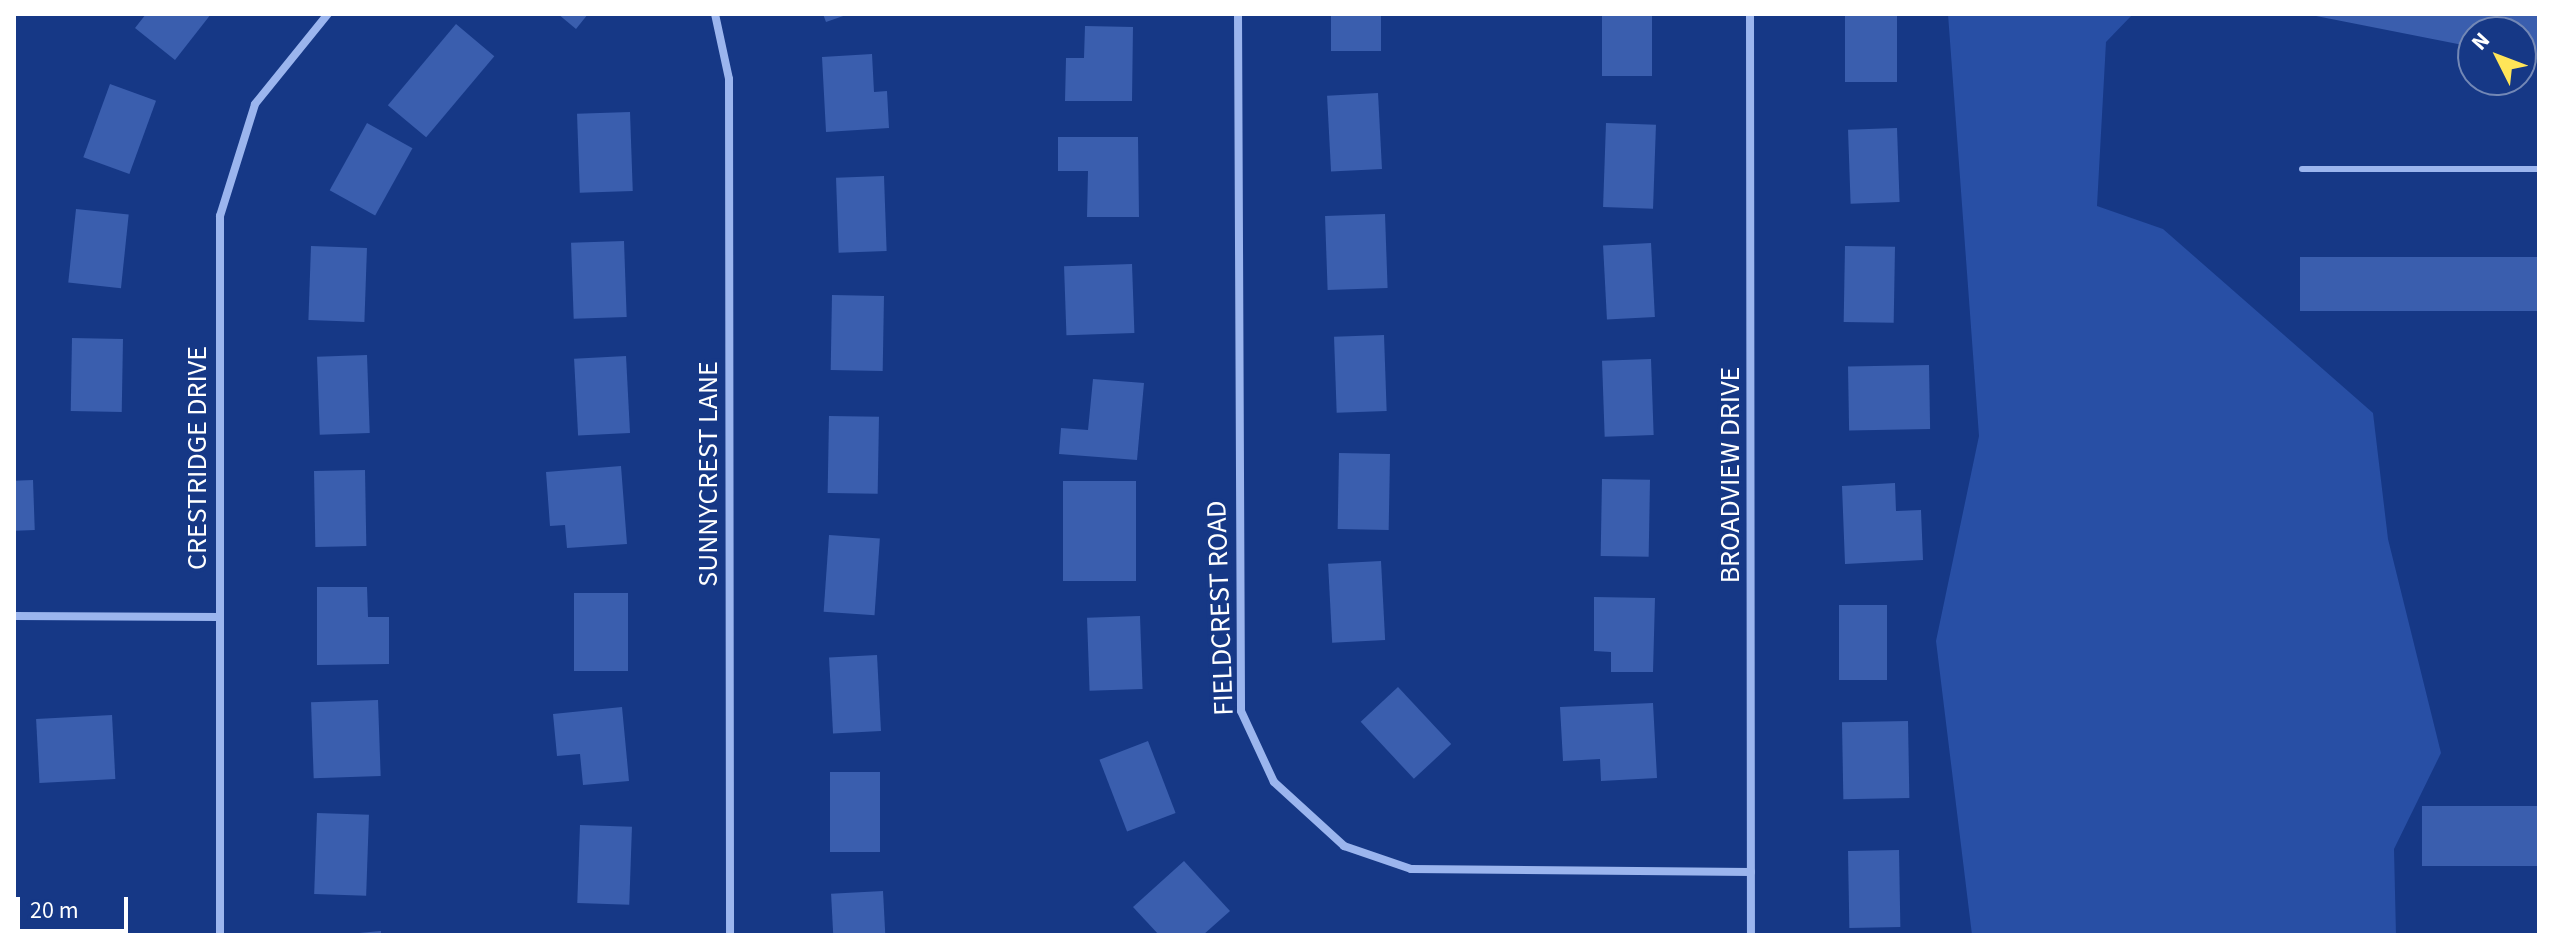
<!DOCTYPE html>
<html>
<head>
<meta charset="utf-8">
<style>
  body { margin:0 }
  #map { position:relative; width:2553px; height:949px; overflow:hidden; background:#163886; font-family:"Source Sans 3",sans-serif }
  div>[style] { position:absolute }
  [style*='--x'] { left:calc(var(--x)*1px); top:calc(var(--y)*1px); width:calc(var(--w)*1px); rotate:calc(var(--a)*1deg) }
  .green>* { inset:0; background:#284fa5 }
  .building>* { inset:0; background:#3a5eae; transform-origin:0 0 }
  .lane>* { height:6px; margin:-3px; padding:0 3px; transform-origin:3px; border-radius:3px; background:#9bb5ee }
  .street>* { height:8px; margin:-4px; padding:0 4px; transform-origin:4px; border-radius:4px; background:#9bb5ee }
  span { translate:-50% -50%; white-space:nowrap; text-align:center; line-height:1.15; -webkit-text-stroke:8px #163886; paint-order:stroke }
  .street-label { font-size:28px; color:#fff }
  .frame { position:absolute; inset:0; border:16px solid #fff; pointer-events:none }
  .north { position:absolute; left:2457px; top:16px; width:80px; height:80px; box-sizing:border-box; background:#163886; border:2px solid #7388b6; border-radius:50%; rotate:312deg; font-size:22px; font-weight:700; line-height:32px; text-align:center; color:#fff }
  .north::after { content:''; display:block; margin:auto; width:28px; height:36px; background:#ffe558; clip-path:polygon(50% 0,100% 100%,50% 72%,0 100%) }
  .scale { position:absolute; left:16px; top:897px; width:112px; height:36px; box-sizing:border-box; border:4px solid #fff; border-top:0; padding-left:10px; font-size:24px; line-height:28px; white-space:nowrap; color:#fff; -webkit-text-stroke:6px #163886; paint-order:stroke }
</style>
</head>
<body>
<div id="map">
  <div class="green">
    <div style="clip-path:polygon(1948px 14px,2133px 14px,2106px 42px,2097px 206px,2163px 229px,2373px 413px,2388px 539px,2441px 753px,2394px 849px,2396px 935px,1972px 935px,1936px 641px,1979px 436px)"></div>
  </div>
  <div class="building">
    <div style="clip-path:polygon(146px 14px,211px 14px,175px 60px,135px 28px)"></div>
    <div style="clip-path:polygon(558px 14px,588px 14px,576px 29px)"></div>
    <div style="clip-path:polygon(823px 14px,849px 14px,826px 22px)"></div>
    <div style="left:1331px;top:14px;width:50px;height:37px"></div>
    <div style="left:1602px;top:14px;width:50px;height:62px"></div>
    <div style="left:1845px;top:14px;width:52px;height:68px"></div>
    <div style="clip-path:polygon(2306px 14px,2539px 14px,2539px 60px,2521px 56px,2521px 32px,2473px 32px,2473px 47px)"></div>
    <div style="left:456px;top:24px;width:50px;height:106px;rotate:40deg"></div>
    <div style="clip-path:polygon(1085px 26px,1133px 27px,1132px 101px,1065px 101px,1066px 58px,1084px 58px)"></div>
    <div style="clip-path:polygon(872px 54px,874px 92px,887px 91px,889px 128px,826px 132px,822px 57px)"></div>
    <div style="left:110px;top:84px;width:49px;height:78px;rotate:20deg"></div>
    <div style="left:1378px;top:93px;width:76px;height:51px;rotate:87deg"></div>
    <div style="left:630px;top:112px;width:79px;height:53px;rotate:88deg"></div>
    <div style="left:367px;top:123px;width:52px;height:77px;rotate:29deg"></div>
    <div style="left:1606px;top:123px;width:50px;height:84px;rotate:2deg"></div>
    <div style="left:1897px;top:128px;width:74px;height:49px;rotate:88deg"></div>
    <div style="clip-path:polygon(1058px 137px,1138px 137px,1139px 217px,1087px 217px,1088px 171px,1058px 171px)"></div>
    <div style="left:884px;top:176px;width:75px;height:48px;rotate:88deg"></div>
    <div style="left:76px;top:209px;width:53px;height:74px;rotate:6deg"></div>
    <div style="left:1385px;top:214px;width:74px;height:60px;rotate:88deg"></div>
    <div style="left:624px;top:241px;width:76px;height:53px;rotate:88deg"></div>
    <div style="left:1651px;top:243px;width:74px;height:48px;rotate:87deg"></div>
    <div style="left:311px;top:246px;width:56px;height:74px;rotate:2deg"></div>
    <div style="left:1845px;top:246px;width:50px;height:76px;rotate:1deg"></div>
    <div style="left:2300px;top:257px;width:239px;height:54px"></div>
    <div style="left:1132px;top:264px;width:69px;height:68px;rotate:88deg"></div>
    <div style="left:832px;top:295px;width:52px;height:75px;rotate:1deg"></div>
    <div style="left:1384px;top:335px;width:76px;height:50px;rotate:88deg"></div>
    <div style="left:72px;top:338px;width:51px;height:73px;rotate:1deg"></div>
    <div style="left:367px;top:355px;width:78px;height:50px;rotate:88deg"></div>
    <div style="left:626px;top:356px;width:77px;height:52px;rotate:87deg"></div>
    <div style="left:1651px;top:359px;width:76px;height:49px;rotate:88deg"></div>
    <div style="left:1929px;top:365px;width:64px;height:81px;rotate:89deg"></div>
    <div style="clip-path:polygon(1093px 379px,1144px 383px,1137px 460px,1059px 454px,1061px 428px,1088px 430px)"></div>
    <div style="left:829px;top:416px;width:50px;height:77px;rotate:1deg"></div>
    <div style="left:1339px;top:453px;width:51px;height:76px;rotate:1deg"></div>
    <div style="clip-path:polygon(621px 466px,627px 544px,567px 548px,565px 525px,550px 526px,546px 472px)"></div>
    <div style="left:365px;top:470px;width:76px;height:51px;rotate:89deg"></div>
    <div style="left:1602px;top:479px;width:48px;height:77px;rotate:1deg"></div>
    <div style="left:33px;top:480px;width:50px;height:19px;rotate:88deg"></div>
    <div style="left:1063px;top:481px;width:73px;height:100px"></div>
    <div style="clip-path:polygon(1895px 483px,1896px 511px,1921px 510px,1923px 560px,1845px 564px,1842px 486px)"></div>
    <div style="left:829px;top:535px;width:51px;height:77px;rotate:4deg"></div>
    <div style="left:1381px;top:561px;width:79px;height:53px;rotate:87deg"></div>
    <div style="clip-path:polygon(317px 587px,367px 587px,368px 617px,389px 617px,389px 664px,317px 665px)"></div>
    <div style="left:574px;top:593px;width:54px;height:78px"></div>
    <div style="clip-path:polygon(1594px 597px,1655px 598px,1653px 672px,1611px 672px,1611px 652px,1594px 651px)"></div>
    <div style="left:1839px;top:605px;width:48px;height:75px"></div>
    <div style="left:1140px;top:616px;width:73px;height:53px;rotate:88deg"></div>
    <div style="left:877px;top:655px;width:76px;height:48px;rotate:87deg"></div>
    <div style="left:1398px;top:687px;width:78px;height:51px;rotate:47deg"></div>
    <div style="left:378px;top:700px;width:76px;height:67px;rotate:88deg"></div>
    <div style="clip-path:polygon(1653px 703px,1657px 778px,1601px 781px,1600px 759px,1563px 761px,1560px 707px)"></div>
    <div style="clip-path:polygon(622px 707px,629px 781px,583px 785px,580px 754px,557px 756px,553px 714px)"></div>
    <div style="left:112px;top:715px;width:64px;height:76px;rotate:87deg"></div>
    <div style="left:1908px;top:721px;width:77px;height:66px;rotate:89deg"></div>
    <div style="left:1148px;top:741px;width:77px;height:52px;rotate:69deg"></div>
    <div style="left:830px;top:772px;width:50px;height:80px"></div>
    <div style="left:2539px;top:806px;width:60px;height:117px;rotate:90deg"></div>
    <div style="left:317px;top:813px;width:52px;height:81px;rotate:2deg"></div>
    <div style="left:580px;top:825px;width:52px;height:78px;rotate:2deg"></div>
    <div style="left:1899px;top:850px;width:77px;height:51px;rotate:89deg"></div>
    <div style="clip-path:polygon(1184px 861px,1230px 911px,1203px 935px,1159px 935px,1133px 907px)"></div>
    <div style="left:883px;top:891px;width:44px;height:52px;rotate:87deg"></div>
    <div style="clip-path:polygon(381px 931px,381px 935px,359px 935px,359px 933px)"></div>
  </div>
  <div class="lane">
    <div style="--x:2302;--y:169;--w:237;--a:0"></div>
  </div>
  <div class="street">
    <div style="--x:715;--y:14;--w:66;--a:77.8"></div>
    <div style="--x:729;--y:79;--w:856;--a:89.93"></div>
    <div style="--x:1238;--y:14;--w:697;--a:89.75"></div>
    <div style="--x:1241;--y:711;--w:78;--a:65.1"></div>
    <div style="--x:1274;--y:782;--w:95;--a:42.4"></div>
    <div style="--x:1344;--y:846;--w:71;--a:18.9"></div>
    <div style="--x:1411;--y:869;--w:340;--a:0.5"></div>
    <div style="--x:1750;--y:14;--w:921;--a:89.94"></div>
    <div style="--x:14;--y:616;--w:205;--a:0.3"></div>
    <div style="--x:220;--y:935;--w:719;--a:-90"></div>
    <div style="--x:220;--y:216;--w:117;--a:-72.6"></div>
    <div style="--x:255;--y:104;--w:116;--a:-51"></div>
  </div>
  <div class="street-label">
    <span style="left:197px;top:458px;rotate:-90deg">CRESTRIDGE DRIVE</span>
    <span style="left:708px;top:474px;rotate:-90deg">SUNNYCREST LANE</span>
    <span style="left:1730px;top:475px;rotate:-90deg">BROADVIEW DRIVE</span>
    <span style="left:1220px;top:608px;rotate:-92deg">FIELDCREST ROAD</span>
  </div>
  <div class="frame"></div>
  <div class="north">N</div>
  <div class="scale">20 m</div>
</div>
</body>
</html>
